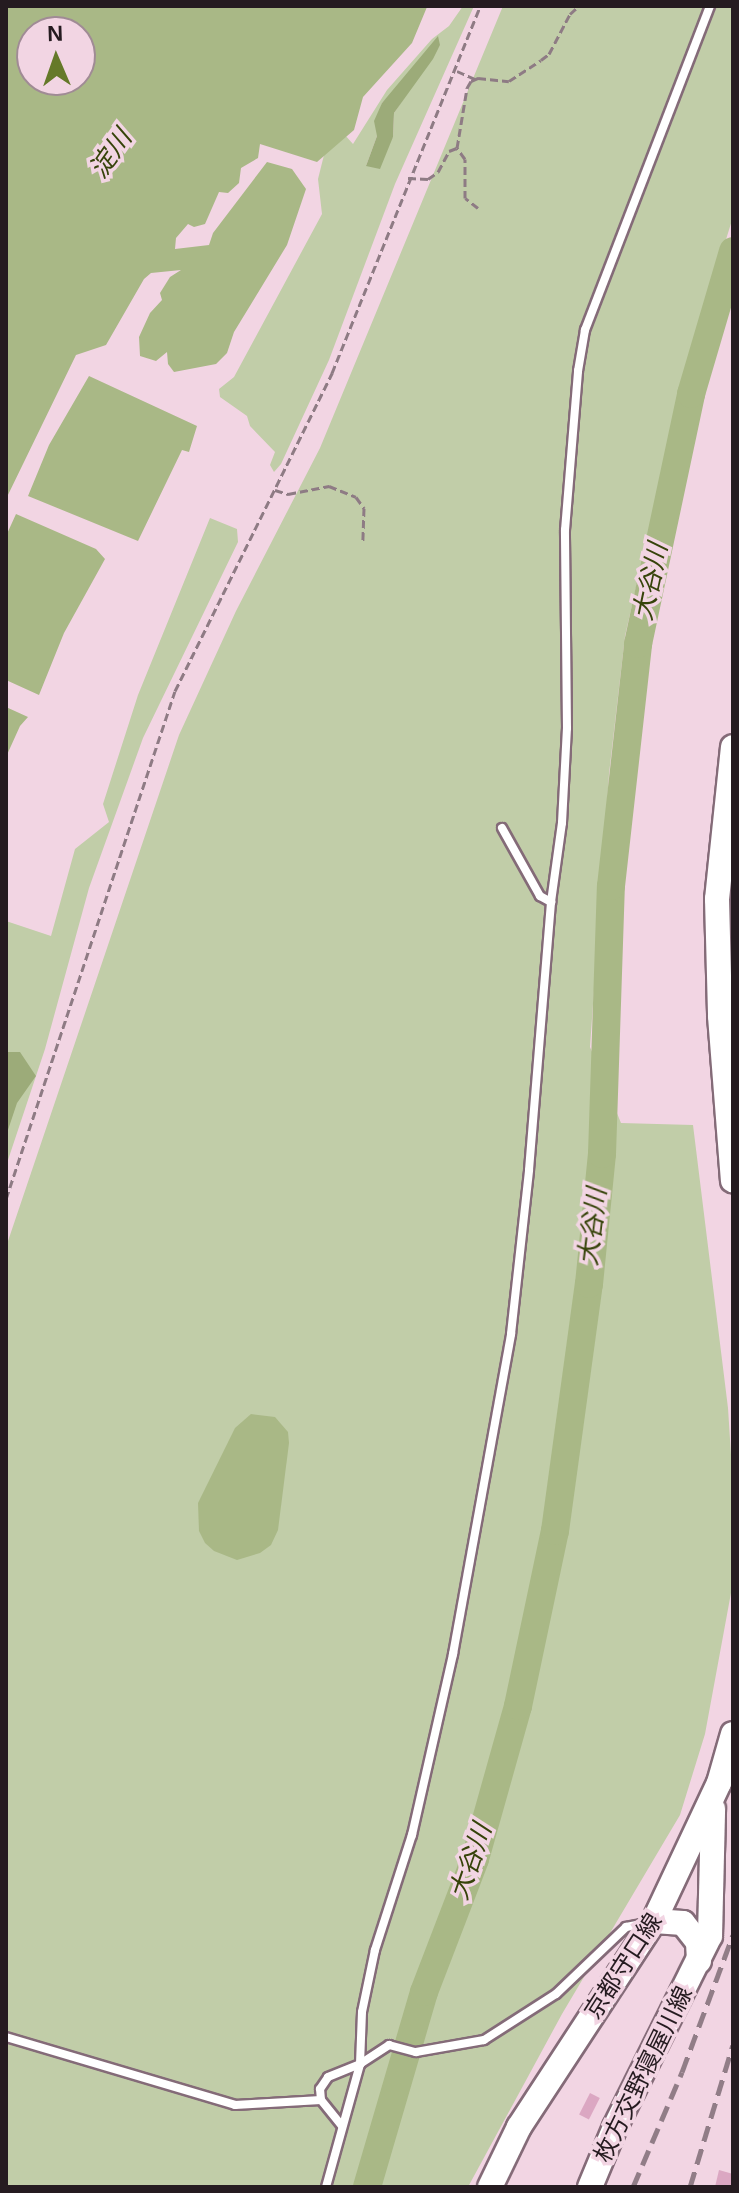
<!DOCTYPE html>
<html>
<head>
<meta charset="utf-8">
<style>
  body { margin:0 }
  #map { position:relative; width:739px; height:2193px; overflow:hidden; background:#f2d5e3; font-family:Arial,"Noto Sans JP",sans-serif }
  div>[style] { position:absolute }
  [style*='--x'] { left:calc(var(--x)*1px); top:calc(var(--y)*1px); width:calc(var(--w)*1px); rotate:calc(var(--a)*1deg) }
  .green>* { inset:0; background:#c1cda8 }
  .forest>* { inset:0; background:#9cab79 }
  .water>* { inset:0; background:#a9b886 }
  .river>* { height:28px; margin:-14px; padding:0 14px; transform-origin:14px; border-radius:14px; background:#a9b886 }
  .building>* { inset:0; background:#dba7c2; transform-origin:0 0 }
  .path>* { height:3px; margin-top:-1.5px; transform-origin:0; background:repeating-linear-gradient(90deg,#8e7b84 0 8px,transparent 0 12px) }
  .roads { filter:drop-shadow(2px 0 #846b78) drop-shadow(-2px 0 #846b78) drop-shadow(0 2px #846b78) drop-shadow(0 -2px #846b78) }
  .service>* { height:8px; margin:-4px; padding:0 4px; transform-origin:4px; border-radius:4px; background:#fff }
  .primary>* { height:24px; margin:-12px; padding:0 12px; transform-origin:12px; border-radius:12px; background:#fff }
  .rail>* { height:5px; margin-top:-2.5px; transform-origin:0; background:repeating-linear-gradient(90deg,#917d87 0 16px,transparent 0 24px) }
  span { translate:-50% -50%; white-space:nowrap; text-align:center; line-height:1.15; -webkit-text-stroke:7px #f2d5e3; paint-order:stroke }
  .street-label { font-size:24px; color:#251b20 }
  .water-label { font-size:26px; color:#36430a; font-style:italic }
  .frame { position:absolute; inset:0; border:8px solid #251b20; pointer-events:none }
  .north { position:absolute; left:16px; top:16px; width:80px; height:80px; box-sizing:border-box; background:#f2d5e3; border:2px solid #a08b95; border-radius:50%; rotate:358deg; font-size:22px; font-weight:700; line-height:32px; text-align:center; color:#251b20 }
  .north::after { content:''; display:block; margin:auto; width:28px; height:36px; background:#657929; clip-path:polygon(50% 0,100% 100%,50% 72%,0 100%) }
</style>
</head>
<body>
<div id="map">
  <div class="green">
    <div style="clip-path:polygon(evenodd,463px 6px,474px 6px,395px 184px,329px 360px,281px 464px,274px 472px,270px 465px,275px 452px,250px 426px,247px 416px,220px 397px,219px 389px,234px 377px,322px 214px,318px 179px,325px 151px,344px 134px,353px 144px,387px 90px,432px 39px,449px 26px,463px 6px,440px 45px,394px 113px,393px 137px,366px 166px,377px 136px,382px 103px,440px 45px)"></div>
    <div style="clip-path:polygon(503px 6px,733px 6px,733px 217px,685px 371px,625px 636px,609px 774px,590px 1047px,621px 1123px,693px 1125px,728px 1408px,733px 1486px,733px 1582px,705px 1734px,680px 1815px,562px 2014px,468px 2187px,6px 2187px,6px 1247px,179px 735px,236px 611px,320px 448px)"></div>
    <div style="clip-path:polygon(210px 518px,237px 529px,238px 542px,143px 738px,89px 888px,45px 1049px,6px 1166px,6px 921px,51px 936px,75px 849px,109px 822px,103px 804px,138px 695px)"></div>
  </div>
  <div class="forest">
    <div style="clip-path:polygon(438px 36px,440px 45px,433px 59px,394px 113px,393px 137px,380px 169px,366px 166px,377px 136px,374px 121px,382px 103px)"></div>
    <div style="clip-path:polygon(6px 1052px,20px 1052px,36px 1076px,17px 1103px,6px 1136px)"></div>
  </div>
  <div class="water">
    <div style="clip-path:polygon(evenodd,6px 6px,427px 7px,412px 43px,363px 97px,354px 130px,317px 162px,260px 144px,258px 158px,241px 168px,239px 183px,228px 193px,219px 192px,205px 224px,194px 227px,188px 224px,176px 238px,175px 249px,209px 245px,213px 233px,267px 162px,292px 169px,306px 189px,287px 245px,234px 332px,227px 353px,216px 364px,174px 372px,168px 364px,167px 352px,156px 361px,140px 356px,139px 337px,150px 313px,162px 300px,160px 293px,170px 277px,181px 270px,151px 273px,144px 279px,106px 345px,76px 355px,6px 499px,6px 6px,32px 32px,80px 32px,80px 80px,32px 80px,32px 32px)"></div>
    <div style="clip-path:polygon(89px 376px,197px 426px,189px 452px,182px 450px,138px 541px,28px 496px,49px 445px)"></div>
    <div style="clip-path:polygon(16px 514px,96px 549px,105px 559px,64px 633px,39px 695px,6px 680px,6px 536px)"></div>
    <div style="clip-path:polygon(6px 707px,28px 717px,20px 726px,6px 757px)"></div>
    <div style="clip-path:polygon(251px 1414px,275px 1417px,288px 1432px,289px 1443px,278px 1530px,271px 1545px,260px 1553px,237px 1560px,214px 1551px,205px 1543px,199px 1531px,198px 1503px,235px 1428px)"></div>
  </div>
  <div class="river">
    <div style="--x:367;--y:2187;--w:203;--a:-73.7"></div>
    <div style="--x:424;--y:1992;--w:142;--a:-69"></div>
    <div style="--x:475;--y:1859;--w:159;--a:-74.3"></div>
    <div style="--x:518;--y:1706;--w:179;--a:-78.1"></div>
    <div style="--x:555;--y:1531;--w:249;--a:-82.2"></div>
    <div style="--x:589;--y:1284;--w:131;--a:-84.3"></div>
    <div style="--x:602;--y:1154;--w:268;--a:-88.1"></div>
    <div style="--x:611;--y:886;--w:244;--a:-83.6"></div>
    <div style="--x:638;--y:644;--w:256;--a:-78"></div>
    <div style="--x:691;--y:394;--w:149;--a:-73.6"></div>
  </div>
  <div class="building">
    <div style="left:590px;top:2093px;width:11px;height:24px;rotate:27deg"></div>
    <div style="clip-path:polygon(719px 2170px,733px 2174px,733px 2187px,715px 2187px)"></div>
  </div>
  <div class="path">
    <div style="--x:457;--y:71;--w:20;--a:24"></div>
    <div style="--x:408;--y:178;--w:20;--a:3"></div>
    <div style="--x:428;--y:179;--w:12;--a:-35"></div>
    <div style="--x:438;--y:172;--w:24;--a:-62"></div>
    <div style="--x:449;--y:151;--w:9;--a:-21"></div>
    <div style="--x:478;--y:208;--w:16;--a:-142"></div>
    <div style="--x:465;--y:198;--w:39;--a:-90"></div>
    <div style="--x:465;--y:159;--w:14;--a:-126"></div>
    <div style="--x:457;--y:148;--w:61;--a:-80.5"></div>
    <div style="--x:467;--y:88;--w:8;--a:-60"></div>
    <div style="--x:471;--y:81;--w:8;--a:-23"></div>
    <div style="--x:478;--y:78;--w:31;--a:6"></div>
    <div style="--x:509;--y:81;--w:38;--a:-33"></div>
    <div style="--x:541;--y:60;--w:10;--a:-37"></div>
    <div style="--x:549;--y:54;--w:45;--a:-62.3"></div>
    <div style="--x:570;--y:14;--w:12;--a:-42"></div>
    <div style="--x:275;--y:490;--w:14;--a:17"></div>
    <div style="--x:288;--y:494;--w:42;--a:-11"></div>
    <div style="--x:329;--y:486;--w:29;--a:22"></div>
    <div style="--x:356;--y:497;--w:14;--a:54"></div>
    <div style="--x:364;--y:508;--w:34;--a:92"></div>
    <div style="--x:6;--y:1199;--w:535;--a:-71.6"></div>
    <div style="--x:175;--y:691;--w:355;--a:-63.7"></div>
    <div style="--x:332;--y:373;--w:396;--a:-68"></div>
  </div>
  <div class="roads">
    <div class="service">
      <div style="--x:502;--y:828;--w:78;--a:60.8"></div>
      <div style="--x:540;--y:896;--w:13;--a:29"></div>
      <div style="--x:6;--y:2037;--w:239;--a:16.5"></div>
      <div style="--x:235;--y:2105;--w:86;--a:-3.3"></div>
      <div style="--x:342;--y:2126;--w:33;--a:-129"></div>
      <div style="--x:321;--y:2100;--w:11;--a:-95"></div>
      <div style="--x:320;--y:2089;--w:14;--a:-56"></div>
      <div style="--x:328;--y:2077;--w:35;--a:-22"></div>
      <div style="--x:360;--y:2064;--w:35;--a:-33"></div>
      <div style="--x:389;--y:2045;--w:28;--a:15"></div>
      <div style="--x:416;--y:2052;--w:69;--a:-10"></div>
      <div style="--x:484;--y:2040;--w:85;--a:-32.6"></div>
      <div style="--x:556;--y:1994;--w:97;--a:-43.7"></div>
      <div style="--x:626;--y:1927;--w:20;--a:-11"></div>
      <div style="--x:326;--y:2187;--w:128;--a:-74.5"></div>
      <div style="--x:360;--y:2064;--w:52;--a:-87.8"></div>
      <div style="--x:362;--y:2012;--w:63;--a:-78.2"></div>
      <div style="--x:375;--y:1950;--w:121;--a:-72.2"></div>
      <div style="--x:412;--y:1835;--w:186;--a:-77.2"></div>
      <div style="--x:453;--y:1654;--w:325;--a:-79.7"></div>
      <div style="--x:511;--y:1334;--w:165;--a:-83.7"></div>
      <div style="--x:529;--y:1170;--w:269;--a:-85.3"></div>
      <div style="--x:551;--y:902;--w:80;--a:-82.1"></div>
      <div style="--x:562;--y:823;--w:95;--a:-87"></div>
      <div style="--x:567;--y:728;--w:198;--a:-90.6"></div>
      <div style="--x:565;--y:530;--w:160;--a:-85.3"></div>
      <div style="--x:578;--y:371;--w:42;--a:-80.3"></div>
      <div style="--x:585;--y:330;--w:347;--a:-68.9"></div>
    </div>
    <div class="primary">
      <div style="--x:733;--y:747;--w:153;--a:96"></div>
      <div style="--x:717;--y:899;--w:117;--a:88.5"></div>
      <div style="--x:720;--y:1016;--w:165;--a:85.5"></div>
      <div style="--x:654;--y:1921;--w:29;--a:4"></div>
      <div style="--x:683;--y:1923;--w:24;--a:52"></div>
      <div style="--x:698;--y:1942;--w:19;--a:87"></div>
      <div style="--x:490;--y:2187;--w:67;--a:-64.2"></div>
      <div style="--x:519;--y:2127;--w:246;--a:-56.8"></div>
      <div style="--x:654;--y:1921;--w:153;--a:-64.8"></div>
      <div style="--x:719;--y:1783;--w:51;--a:-74.1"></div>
      <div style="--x:590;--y:2187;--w:65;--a:-67.4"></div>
      <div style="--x:615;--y:2127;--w:213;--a:-63.6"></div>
      <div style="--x:710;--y:1936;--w:127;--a:-88.6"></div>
    </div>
  </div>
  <div class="rail">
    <div style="--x:633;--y:2187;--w:125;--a:-66.9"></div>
    <div style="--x:682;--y:2072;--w:146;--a:-69.6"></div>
    <div style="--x:690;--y:2187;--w:148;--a:-73.2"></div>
  </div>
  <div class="street-label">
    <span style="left:623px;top:1966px;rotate:-57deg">京都守口線</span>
    <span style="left:643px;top:2074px;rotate:-64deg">枚方交野寝屋川線</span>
  </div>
  <div class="water-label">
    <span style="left:111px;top:154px;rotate:-55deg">淀川</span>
    <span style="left:651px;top:582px;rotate:-78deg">大谷川</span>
    <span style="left:593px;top:1227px;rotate:-83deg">大谷川</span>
    <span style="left:471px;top:1862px;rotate:-71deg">大谷川</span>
  </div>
  <div class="frame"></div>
  <div class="north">N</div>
</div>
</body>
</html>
